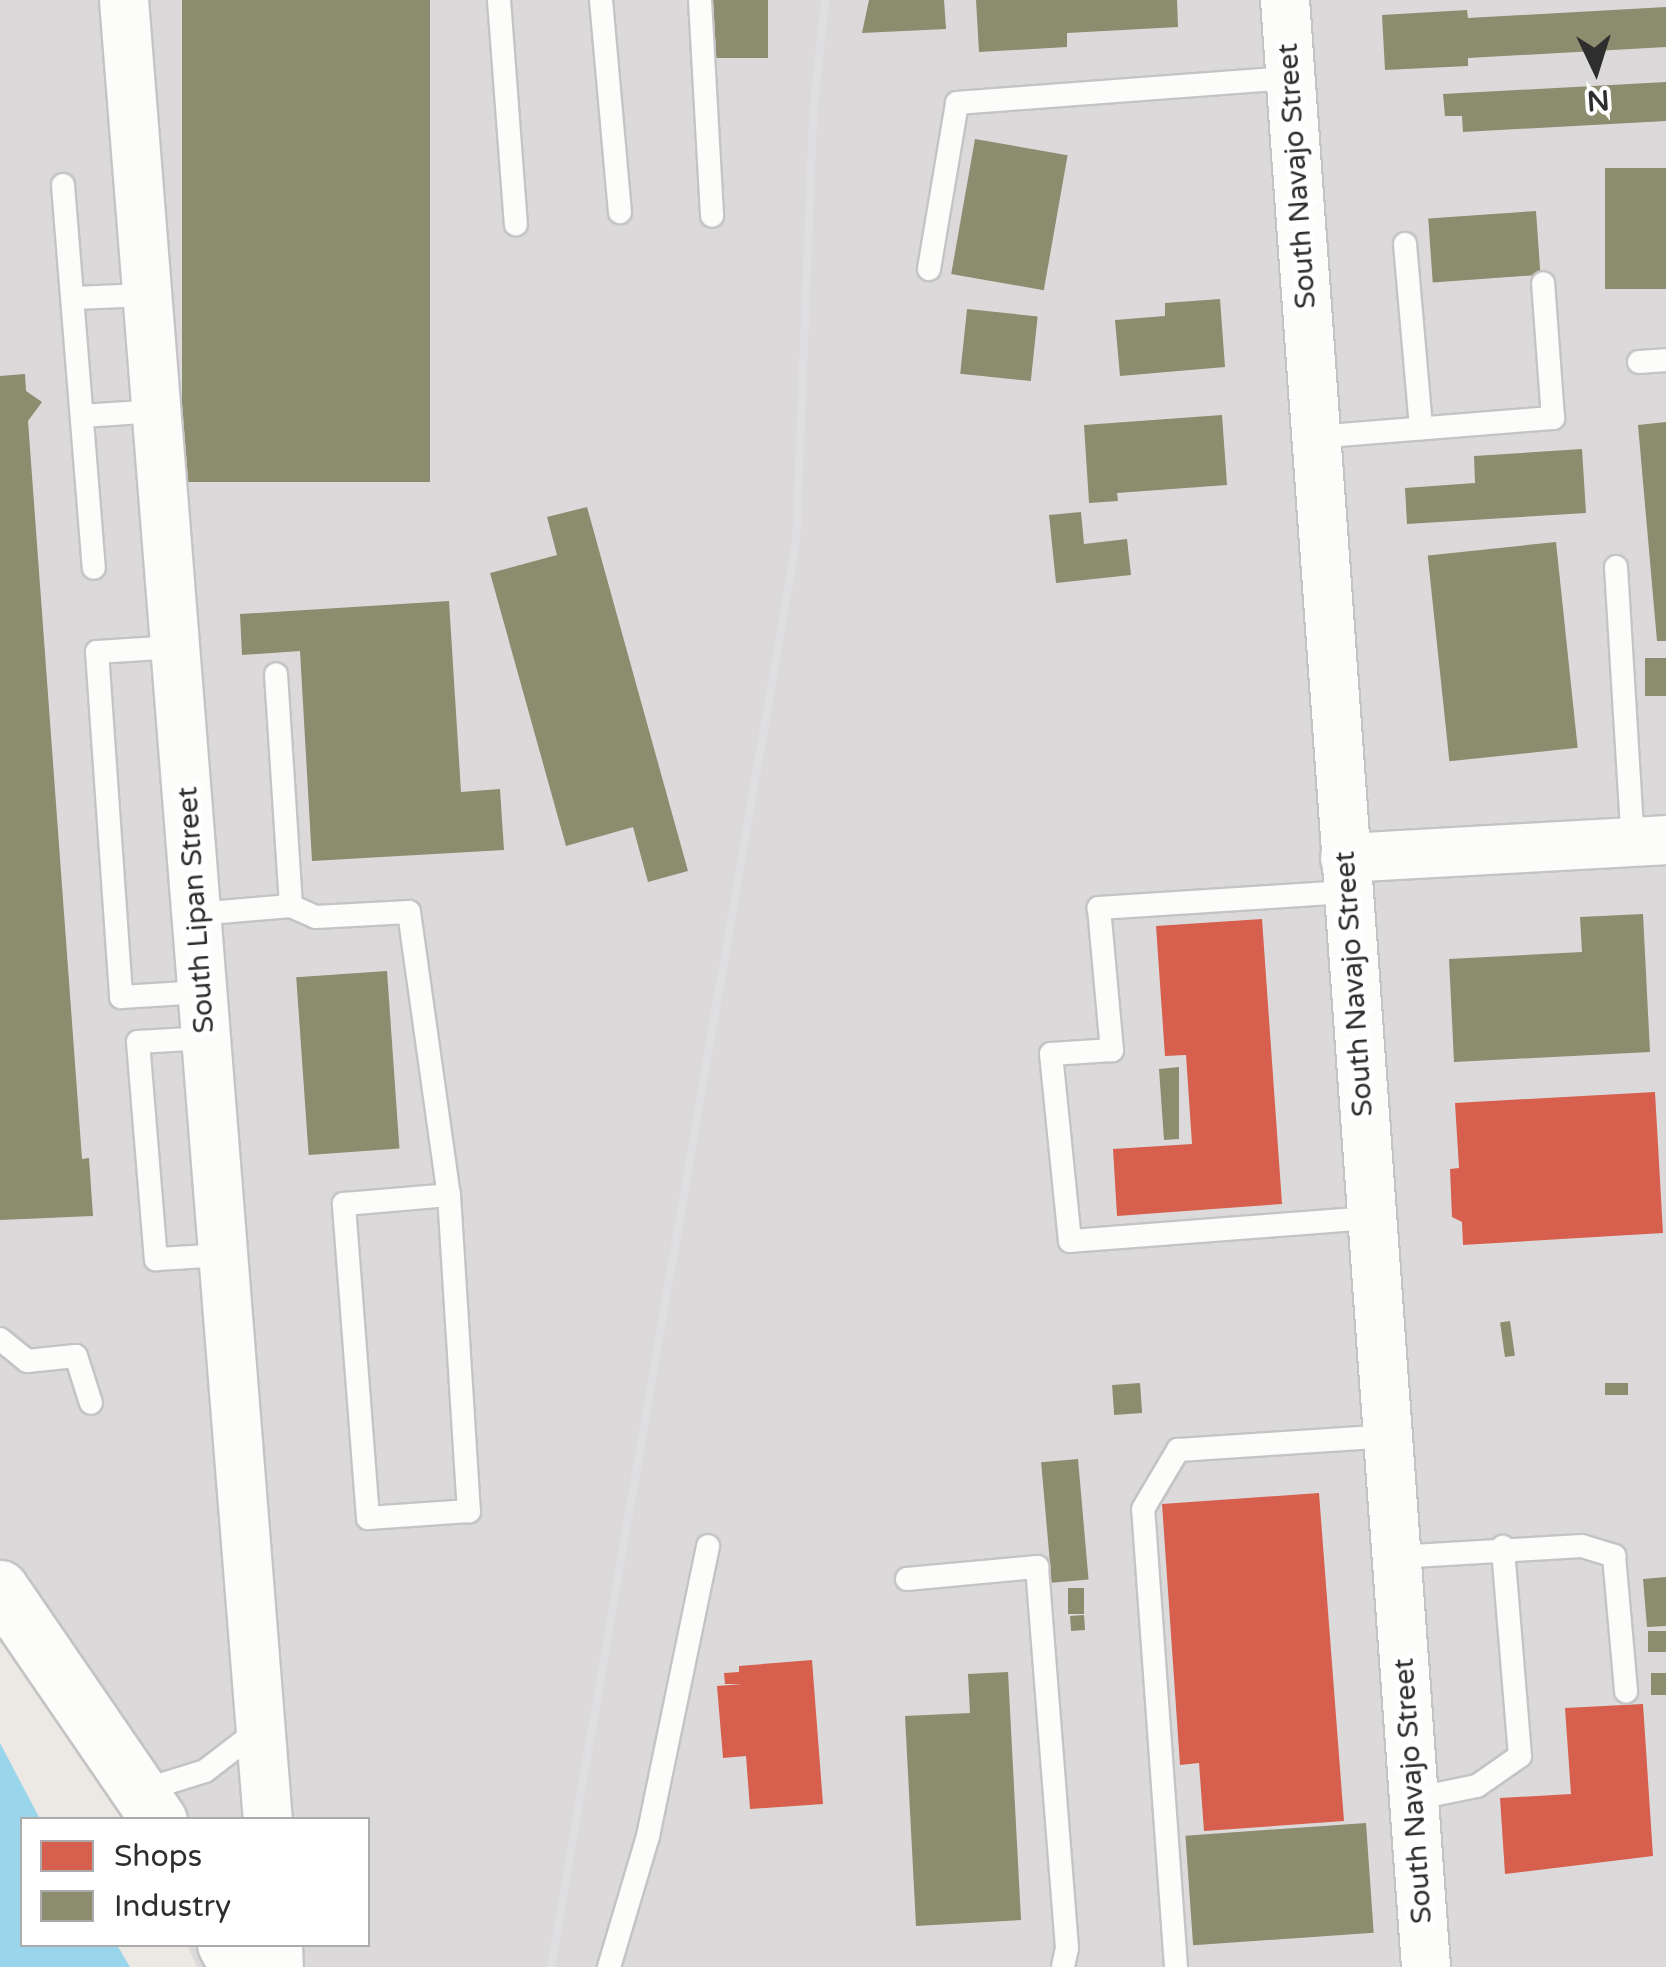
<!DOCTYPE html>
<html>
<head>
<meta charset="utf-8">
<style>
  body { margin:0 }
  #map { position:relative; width:1666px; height:1967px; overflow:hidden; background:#ece8e4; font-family:"Varela Round",sans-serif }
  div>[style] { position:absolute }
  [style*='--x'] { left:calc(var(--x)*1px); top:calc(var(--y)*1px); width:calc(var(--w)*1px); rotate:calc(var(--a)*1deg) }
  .industrial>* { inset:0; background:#dcd9db }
  .water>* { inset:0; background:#99d6ec }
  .shops>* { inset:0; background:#d6604d }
  .industry>* { inset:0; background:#8c8c6e; transform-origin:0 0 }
  .roads { filter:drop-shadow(2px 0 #c5c4c5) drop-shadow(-2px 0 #c5c4c5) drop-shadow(0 2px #c5c4c5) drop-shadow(0 -2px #c5c4c5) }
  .service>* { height:22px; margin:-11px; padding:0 11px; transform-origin:11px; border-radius:11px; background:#fcfcfb }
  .minor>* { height:48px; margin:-24px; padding:0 24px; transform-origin:24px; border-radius:24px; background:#fcfcfb }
  .tertiary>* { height:55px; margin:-27.5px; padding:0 27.5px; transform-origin:27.5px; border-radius:27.5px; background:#fcfcfb }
  .rail>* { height:8px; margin:-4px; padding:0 4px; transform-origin:4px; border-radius:4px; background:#dfdfe1 }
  span { translate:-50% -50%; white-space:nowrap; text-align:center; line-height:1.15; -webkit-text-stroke:10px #fff; paint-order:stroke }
  .street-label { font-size:28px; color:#2e2e2e }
  .legend { position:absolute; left:20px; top:1817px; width:350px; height:130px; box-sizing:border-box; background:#fff; border:2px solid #ababab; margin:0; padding:12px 18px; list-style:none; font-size:30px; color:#2e2e2e }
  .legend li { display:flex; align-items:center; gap:20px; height:50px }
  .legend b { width:50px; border:2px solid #ababab }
  .north { position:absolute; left:1546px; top:20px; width:100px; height:100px; -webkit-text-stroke:8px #fff; paint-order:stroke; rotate:176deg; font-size:28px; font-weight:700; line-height:40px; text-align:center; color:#2e2e2e }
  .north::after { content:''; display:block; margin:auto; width:35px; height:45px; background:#2e2e2e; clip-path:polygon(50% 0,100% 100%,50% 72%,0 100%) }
</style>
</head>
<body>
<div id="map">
  <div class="industrial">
    <div style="clip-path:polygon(0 0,1666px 0,1666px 1967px,197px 1967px,187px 1945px,368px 1944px,368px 1820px,133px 1819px,121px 1794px,0 1640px)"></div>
  </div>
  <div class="water">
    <div style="clip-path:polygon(0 1743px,40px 1819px,22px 1820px,22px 1944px,117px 1945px,130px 1967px,0 1967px)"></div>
  </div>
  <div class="shops">
    <div style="clip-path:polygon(1262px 919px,1282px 1204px,1117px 1216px,1113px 1149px,1192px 1144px,1186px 1055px,1165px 1056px,1156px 926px)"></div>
    <div style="clip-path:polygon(1655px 1092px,1663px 1233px,1463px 1245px,1462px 1222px,1452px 1217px,1450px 1169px,1459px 1168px,1455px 1103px)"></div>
    <div style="clip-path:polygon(1319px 1493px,1344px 1821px,1204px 1831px,1199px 1763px,1180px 1765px,1162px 1504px)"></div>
    <div style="clip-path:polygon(812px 1660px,823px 1804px,750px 1809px,746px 1756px,723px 1758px,717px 1686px,743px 1684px,725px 1684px,724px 1673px,739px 1672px,739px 1666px)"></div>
    <div style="clip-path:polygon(1643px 1704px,1653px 1856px,1505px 1874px,1500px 1798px,1571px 1794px,1565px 1708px)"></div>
  </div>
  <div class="industry">
    <div style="left:182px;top:0;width:248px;height:482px"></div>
    <div style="left:711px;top:0;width:57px;height:58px"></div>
    <div style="clip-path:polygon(869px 0,944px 0,946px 29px,862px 33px)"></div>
    <div style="clip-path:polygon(976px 0,1177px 0,1178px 27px,1067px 33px,1067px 47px,979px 52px)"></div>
    <div style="clip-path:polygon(1666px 7px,1666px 47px,1468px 58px,1468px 66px,1385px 70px,1382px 15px,1467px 10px,1468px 18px)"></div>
    <div style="clip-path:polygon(1666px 82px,1666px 121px,1463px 132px,1462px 116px,1445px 116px,1443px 94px)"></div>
    <div style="left:975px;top:139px;width:94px;height:137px;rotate:10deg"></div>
    <div style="left:1666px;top:168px;width:121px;height:61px;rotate:90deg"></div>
    <div style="left:1536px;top:211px;width:64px;height:108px;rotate:86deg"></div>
    <div style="clip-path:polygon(1220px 299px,1225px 367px,1120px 376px,1115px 320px,1165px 316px,1165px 303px)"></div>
    <div style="left:967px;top:309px;width:71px;height:65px;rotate:6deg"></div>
    <div style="clip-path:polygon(25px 374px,26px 391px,42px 402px,28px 421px,82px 1159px,89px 1158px,93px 1216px,0 1220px,0 376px)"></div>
    <div style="clip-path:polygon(1222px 415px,1227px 485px,1117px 493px,1118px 501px,1089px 503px,1084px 425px)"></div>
    <div style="clip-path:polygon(1666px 422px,1666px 641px,1657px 641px,1638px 425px)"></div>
    <div style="clip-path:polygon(1582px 449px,1586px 513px,1407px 524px,1405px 488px,1475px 483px,1474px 456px)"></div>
    <div style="clip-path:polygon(587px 507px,688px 871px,648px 882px,633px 827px,566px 846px,490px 573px,557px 555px,547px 517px)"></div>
    <div style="clip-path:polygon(1081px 512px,1084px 544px,1127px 539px,1131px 575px,1056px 583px,1049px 515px)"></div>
    <div style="left:1556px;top:542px;width:207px;height:129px;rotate:84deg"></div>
    <div style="clip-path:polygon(449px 601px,461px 792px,500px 789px,504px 850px,312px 861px,300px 651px,242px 655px,240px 614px)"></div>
    <div style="left:1666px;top:658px;width:38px;height:21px;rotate:90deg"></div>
    <div style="clip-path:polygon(1643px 914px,1650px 1052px,1454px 1062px,1449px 959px,1582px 952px,1580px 917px)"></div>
    <div style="left:387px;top:971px;width:178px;height:91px;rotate:86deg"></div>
    <div style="clip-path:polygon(1179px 1067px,1179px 1139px,1164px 1140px,1159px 1069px)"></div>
    <div style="left:1510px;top:1321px;width:35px;height:10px;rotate:82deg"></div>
    <div style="left:1140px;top:1383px;width:30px;height:28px;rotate:86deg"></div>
    <div style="left:1605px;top:1383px;width:23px;height:12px"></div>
    <div style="left:1078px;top:1459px;width:121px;height:37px;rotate:85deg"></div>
    <div style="clip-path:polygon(1666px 1577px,1666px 1626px,1647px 1627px,1643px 1579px)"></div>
    <div style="left:1068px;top:1588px;width:16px;height:26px"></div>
    <div style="left:1084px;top:1615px;width:15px;height:14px;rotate:86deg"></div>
    <div style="left:1666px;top:1631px;width:21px;height:18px;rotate:90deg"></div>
    <div style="clip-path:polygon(1008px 1672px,1021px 1920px,916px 1926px,905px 1716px,970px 1713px,968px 1674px)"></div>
    <div style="left:1666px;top:1673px;width:22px;height:15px;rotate:90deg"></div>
    <div style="left:1366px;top:1823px;width:110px;height:181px;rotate:86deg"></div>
  </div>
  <div class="roads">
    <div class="service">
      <div style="--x:499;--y:0;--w:225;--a:85.7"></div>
      <div style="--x:601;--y:0;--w:213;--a:84.9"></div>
      <div style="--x:700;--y:0;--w:216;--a:86.8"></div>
      <div style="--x:63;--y:185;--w:384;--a:85.4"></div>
      <div style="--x:1405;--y:244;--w:185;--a:85"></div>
      <div style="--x:929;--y:269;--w:168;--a:-80.4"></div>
      <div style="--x:957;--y:103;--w:335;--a:-4.3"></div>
      <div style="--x:73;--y:298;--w:74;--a:-2.3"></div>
      <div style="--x:1639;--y:362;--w:27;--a:-4"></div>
      <div style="--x:82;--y:416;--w:75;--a:-3.8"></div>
      <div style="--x:1315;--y:437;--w:239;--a:-4.6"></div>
      <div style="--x:1553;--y:418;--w:135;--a:-94.2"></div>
      <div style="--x:1616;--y:567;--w:276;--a:86.5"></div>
      <div style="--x:175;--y:647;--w:78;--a:176.3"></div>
      <div style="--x:97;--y:652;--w:346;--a:86"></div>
      <div style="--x:121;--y:997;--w:81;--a:-3.5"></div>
      <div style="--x:1347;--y:892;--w:249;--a:176.3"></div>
      <div style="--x:1099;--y:908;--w:143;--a:84.8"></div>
      <div style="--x:1112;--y:1050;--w:61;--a:176.2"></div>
      <div style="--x:1051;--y:1054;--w:188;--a:84.2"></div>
      <div style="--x:1070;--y:1241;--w:302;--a:-4.4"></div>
      <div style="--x:291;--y:906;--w:27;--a:24"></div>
      <div style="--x:316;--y:917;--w:93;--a:-3.1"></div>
      <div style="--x:409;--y:912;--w:286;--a:82"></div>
      <div style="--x:449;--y:1195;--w:317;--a:86.4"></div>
      <div style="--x:469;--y:1511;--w:101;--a:176"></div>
      <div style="--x:368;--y:1518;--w:315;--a:-94.4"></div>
      <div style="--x:344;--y:1204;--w:105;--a:-4.9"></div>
      <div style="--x:196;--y:914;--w:95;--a:-4.8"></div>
      <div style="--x:291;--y:906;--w:232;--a:-93.7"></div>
      <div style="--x:206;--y:1038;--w:68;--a:176.6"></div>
      <div style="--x:138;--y:1042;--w:218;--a:85.3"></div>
      <div style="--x:156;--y:1259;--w:67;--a:-3.4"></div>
      <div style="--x:0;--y:1339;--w:35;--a:39"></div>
      <div style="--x:27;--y:1361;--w:49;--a:-5.8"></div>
      <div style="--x:76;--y:1356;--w:49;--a:72.3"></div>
      <div style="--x:1396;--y:1557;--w:186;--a:-3.4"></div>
      <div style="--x:1582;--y:1546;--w:34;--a:17"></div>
      <div style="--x:1614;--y:1556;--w:136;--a:84.9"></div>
      <div style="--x:907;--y:1579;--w:131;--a:-5.3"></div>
      <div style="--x:1037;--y:1567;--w:382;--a:85.5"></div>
      <div style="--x:1067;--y:1948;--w:19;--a:102"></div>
      <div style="--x:144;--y:1790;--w:64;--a:-17.3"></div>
      <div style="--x:205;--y:1771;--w:71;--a:-37.5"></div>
      <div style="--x:1413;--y:1799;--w:65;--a:-11.5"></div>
      <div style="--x:1477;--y:1786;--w:52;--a:-34.9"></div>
      <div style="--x:1520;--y:1756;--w:210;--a:-94.7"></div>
      <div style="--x:609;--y:1967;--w:137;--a:-73.4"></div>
      <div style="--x:648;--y:1836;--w:296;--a:-78.3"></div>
      <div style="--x:1176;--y:1967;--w:459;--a:-94.1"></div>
      <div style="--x:1143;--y:1509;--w:69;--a:-59.3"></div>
      <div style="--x:1178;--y:1450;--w:209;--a:-3.8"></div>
    </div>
    <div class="minor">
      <div style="--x:124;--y:0;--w:1826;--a:85.48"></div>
      <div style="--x:1285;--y:0;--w:1972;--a:85.9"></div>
      <div style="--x:1345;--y:858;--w:322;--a:-3.2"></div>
      <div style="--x:278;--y:1944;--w:23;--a:88"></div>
    </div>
    <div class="tertiary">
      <div style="--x:0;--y:1588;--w:281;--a:55.6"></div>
      <div style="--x:225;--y:1944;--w:26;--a:62"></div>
    </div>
  </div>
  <div class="rail">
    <div style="--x:551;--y:1967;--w:1445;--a:-80.24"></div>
    <div style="--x:796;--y:543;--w:428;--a:-87.7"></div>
    <div style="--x:813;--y:115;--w:116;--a:-84"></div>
  </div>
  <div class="street-label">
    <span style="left:1297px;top:176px;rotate:-94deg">South Navajo Street</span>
    <span style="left:196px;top:910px;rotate:-94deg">South Lipan Street</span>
    <span style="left:1354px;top:984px;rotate:-94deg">South Navajo Street</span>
    <span style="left:1413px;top:1791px;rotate:-94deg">South Navajo Street</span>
  </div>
  <ul class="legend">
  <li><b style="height:28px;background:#d6604d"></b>Shops</li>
  <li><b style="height:28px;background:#8c8c6e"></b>Industry</li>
  </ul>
  <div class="north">N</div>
</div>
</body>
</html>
